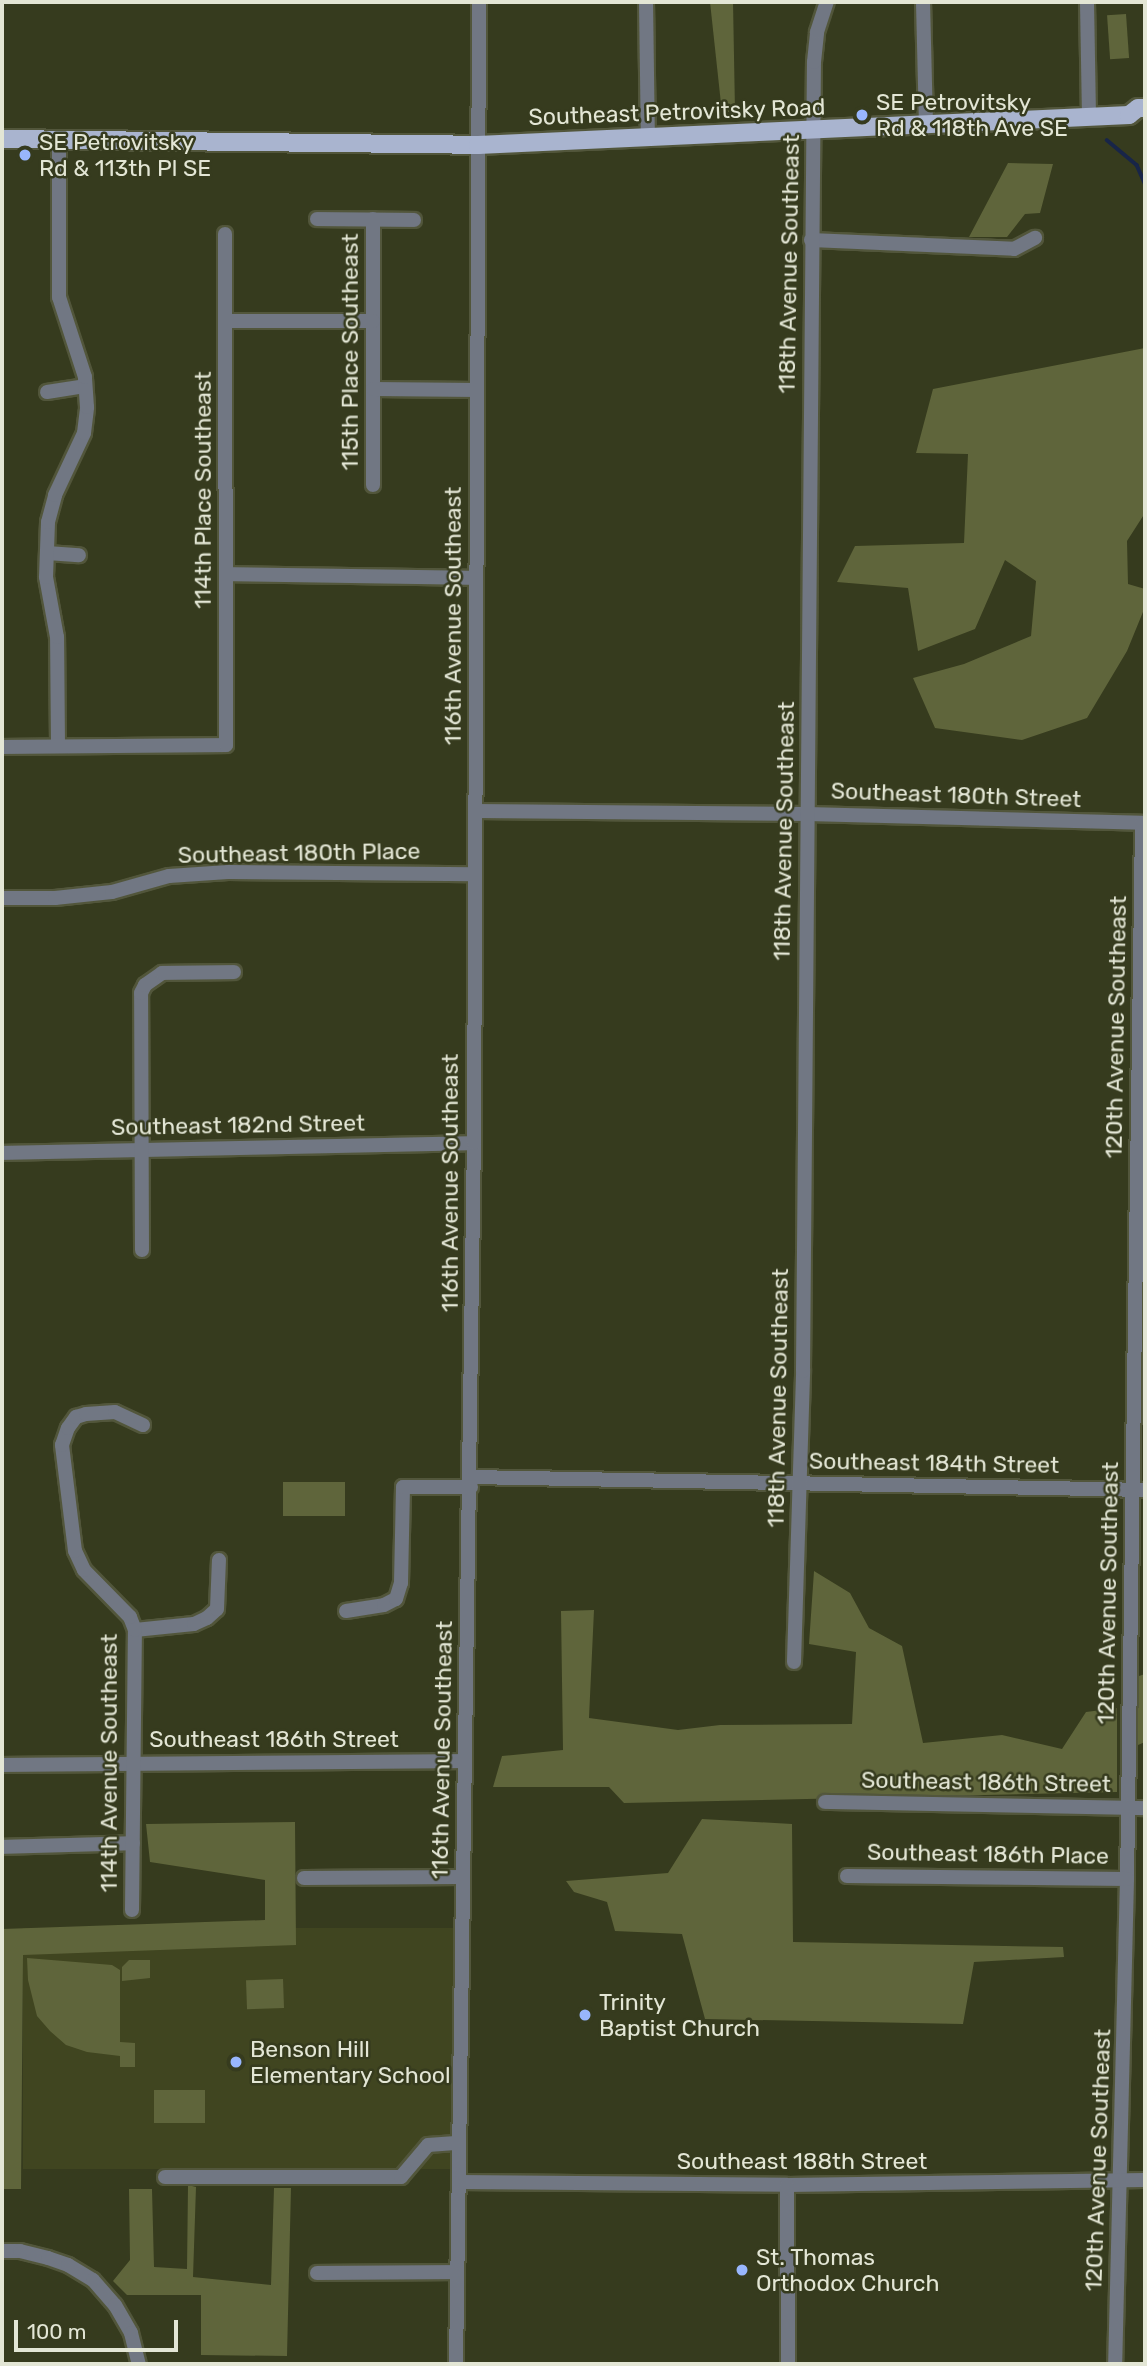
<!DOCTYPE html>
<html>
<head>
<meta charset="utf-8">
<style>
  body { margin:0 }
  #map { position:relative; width:1147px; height:2366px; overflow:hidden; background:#363b1e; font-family:Rubik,sans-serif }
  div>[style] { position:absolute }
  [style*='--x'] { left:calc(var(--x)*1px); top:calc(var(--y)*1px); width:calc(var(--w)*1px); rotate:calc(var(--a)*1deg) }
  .built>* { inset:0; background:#404520; transform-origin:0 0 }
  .green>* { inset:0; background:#5f653b; transform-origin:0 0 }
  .stream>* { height:3.5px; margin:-1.75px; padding:0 1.75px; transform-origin:1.75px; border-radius:1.75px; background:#182548 }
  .roads { filter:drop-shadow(2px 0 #52563b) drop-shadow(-2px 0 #52563b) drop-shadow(0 2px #52563b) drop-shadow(0 -2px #52563b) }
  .minor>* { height:14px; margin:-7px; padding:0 7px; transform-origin:7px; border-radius:7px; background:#717783 }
  .major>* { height:18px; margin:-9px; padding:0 9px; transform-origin:9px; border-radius:9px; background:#a9b4cf }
  .dots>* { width:19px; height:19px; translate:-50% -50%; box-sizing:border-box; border:4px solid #363b1e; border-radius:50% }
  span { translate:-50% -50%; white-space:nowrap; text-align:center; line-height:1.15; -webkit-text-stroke:5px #363b1e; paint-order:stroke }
  .poi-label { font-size:23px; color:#e3e6d5 }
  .left { translate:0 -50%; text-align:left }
  .street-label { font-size:23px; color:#e3e6d5 }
  .frame { position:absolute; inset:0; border:4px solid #e3e6d5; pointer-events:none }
  .scale { position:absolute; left:14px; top:2320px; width:164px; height:32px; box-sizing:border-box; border:4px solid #e3e6d5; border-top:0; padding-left:9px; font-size:21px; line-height:24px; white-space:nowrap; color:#e3e6d5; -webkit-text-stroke:5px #363b1e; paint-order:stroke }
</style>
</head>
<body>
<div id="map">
  <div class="built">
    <div style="left:23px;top:1928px;width:431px;height:241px"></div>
  </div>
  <div class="green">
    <div style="clip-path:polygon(710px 2px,733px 2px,735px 111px,722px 113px)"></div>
    <div style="left:1126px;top:14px;width:44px;height:19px;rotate:86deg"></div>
    <div style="clip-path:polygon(1008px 163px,1053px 164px,1040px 213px,1025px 214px,1007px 237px,969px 237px)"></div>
    <div style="clip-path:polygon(1145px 348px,1145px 513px,1127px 541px,1128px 584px,1145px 589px,1145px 607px,1127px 651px,1087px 718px,1022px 740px,935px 728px,913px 678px,964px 664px,1031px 636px,1036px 581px,1005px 560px,975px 629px,918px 651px,908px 588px,837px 582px,855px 546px,964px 543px,968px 454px,916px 453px,933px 389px)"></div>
    <div style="left:345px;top:1482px;width:34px;height:62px;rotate:90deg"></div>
    <div style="clip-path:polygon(814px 1571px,850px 1593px,869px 1628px,902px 1646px,923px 1743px,1002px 1735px,1062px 1749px,1086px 1712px,1117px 1708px,1117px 1792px,624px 1803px,609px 1787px,493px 1787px,502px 1756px,563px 1750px,561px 1611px,594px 1610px,589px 1718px,678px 1730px,720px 1725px,852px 1724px,856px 1652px,809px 1644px)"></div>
    <div style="clip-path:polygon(1145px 1674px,1145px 1742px,1138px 1745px,1136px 1677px)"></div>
    <div style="clip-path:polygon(702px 1819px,792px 1824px,793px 1942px,1063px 1947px,1064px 1957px,974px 1962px,963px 2024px,705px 2019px,682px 1934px,615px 1931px,607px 1902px,574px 1892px,566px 1881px,668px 1873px)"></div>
    <div style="clip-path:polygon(295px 1822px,296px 1945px,23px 1955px,21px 2189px,2px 2189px,2px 1929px,265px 1920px,265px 1880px,150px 1862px,146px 1824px)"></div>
    <div style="clip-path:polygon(27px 1958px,112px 1965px,120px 1970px,120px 2042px,135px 2043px,135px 2067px,120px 2067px,120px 2056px,87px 2052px,66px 2045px,50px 2031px,37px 2016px,28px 1980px)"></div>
    <div style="clip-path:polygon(129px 1960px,150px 1960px,150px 1978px,122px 1981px,122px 1967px)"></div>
    <div style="left:283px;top:1979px;width:29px;height:37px;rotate:88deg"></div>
    <div style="left:154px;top:2090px;width:51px;height:33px"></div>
    <div style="clip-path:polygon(188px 2185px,196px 2187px,193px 2277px,271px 2285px,274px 2188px,291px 2188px,287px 2356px,201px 2355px,201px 2295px,127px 2295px,113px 2281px,130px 2260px,129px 2189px,152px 2189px,154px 2267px,187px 2269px)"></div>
  </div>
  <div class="stream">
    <div style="--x:1107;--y:140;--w:39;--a:40"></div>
    <div style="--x:1137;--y:165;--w:20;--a:66"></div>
  </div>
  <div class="roads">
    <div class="minor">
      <div style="--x:646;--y:2;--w:136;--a:89.2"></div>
      <div style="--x:923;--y:2;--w:123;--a:88.6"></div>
      <div style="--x:1087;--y:2;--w:115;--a:89"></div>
      <div style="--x:317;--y:219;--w:97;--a:0.6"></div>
      <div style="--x:373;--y:219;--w:266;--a:90"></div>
      <div style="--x:811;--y:240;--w:203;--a:2.5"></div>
      <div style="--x:1014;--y:249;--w:24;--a:-28"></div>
      <div style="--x:225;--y:321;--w:148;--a:0"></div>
      <div style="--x:373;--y:389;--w:104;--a:0.6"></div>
      <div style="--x:47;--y:392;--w:38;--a:-9"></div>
      <div style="--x:47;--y:553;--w:32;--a:4"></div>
      <div style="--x:226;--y:574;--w:250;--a:0.9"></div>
      <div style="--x:58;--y:745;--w:108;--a:-90.5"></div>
      <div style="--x:57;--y:637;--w:61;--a:-100.4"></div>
      <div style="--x:46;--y:577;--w:55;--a:-87.9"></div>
      <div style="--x:48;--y:522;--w:28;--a:-75"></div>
      <div style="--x:55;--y:495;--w:68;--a:-64.9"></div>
      <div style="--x:84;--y:433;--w:26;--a:-83"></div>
      <div style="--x:87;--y:407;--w:30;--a:-94"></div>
      <div style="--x:85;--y:377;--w:84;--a:-108"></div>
      <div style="--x:59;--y:297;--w:155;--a:-90"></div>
      <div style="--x:2;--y:747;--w:224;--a:-0.5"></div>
      <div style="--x:226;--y:745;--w:511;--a:-90.11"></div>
      <div style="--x:476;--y:811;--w:331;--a:0.5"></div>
      <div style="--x:807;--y:814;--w:335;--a:1.5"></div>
      <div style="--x:1142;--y:823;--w:1056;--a:90.81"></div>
      <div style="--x:1127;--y:1879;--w:485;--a:91.4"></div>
      <div style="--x:2;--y:898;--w:53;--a:0"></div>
      <div style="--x:55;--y:898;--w:57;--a:-6"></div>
      <div style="--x:112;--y:892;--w:59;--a:-15.7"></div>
      <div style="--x:169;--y:876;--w:59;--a:-3.9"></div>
      <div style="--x:228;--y:872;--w:246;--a:0.5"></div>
      <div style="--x:2;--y:1153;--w:472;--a:-1.2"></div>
      <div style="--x:142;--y:1250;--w:257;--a:-90.2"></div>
      <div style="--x:141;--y:993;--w:9;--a:-63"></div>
      <div style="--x:145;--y:985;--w:21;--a:-35"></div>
      <div style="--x:162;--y:973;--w:72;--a:-0.8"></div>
      <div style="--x:471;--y:1477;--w:674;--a:1.1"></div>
      <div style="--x:346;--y:1611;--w:38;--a:-9"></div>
      <div style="--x:384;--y:1605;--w:13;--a:-27"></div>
      <div style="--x:396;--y:1599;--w:17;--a:-73"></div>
      <div style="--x:401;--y:1583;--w:96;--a:-88.8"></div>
      <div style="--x:403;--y:1487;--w:68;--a:0"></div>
      <div style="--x:135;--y:1630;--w:59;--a:-5.8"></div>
      <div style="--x:194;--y:1624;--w:14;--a:-25"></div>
      <div style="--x:207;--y:1618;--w:13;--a:-42"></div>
      <div style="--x:217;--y:1609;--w:49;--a:-87.7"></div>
      <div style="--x:794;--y:1662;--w:291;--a:-88.2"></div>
      <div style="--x:803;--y:1371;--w:1309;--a:-89.52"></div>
      <div style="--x:814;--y:62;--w:30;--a:-84"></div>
      <div style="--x:817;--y:32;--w:32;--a:-72"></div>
      <div style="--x:2;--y:1765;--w:461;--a:-0.5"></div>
      <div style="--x:825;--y:1802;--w:320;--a:1.1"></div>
      <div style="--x:2;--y:1847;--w:131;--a:-1.7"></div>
      <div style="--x:847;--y:1876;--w:280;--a:0.6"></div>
      <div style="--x:304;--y:1878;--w:158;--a:-0.4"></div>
      <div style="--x:132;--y:1910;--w:280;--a:-89.4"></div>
      <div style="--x:135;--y:1630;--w:14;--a:-111"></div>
      <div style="--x:130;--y:1617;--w:66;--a:-134.4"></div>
      <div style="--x:84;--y:1570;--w:21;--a:-115"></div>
      <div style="--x:75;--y:1551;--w:107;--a:-97"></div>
      <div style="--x:62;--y:1445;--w:18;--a:-71"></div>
      <div style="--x:68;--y:1428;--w:14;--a:-54"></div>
      <div style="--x:76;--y:1417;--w:10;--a:-17"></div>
      <div style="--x:86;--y:1414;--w:29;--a:-4"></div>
      <div style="--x:115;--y:1412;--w:31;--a:25"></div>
      <div style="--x:165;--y:2177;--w:236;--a:0"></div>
      <div style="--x:401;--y:2177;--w:42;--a:-49.8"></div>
      <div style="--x:428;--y:2145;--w:31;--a:-4"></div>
      <div style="--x:459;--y:2182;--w:328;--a:0.5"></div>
      <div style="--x:787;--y:2185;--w:358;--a:-0.8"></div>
      <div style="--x:787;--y:2185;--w:179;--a:89.7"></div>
      <div style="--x:2;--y:2251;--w:18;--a:0"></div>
      <div style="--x:20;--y:2251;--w:29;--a:14"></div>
      <div style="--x:48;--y:2258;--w:21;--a:19"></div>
      <div style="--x:68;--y:2265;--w:29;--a:31"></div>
      <div style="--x:93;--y:2280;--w:33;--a:49"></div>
      <div style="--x:115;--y:2305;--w:32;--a:60"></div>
      <div style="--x:131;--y:2333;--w:32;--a:76"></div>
      <div style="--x:317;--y:2273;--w:140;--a:-0.4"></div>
      <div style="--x:456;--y:2364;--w:1221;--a:-89.16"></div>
      <div style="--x:474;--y:1143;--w:1141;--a:-89.75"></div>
    </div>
    <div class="major">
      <div style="--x:2;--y:139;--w:476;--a:0.7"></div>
      <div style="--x:478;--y:145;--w:652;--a:-2.64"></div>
      <div style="--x:1129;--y:115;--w:11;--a:-38"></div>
      <div style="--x:1138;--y:108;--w:7;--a:0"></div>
    </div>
  </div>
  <div class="dots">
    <div style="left:862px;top:115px;background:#98b6fd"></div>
    <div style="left:25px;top:155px;background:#98b6fd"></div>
    <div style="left:585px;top:2015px;background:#98b6fd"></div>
    <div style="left:236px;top:2062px;background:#98b6fd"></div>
    <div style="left:742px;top:2270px;background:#98b6fd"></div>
  </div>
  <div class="poi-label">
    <span class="left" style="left:876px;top:115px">SE Petrovitsky<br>Rd &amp; 118th Ave SE</span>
    <span class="left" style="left:39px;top:155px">SE Petrovitsky<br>Rd &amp; 113th Pl SE</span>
    <span class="left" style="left:599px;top:2015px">Trinity<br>Baptist Church</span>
    <span class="left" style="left:250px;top:2062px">Benson Hill<br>Elementary School</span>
    <span class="left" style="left:756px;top:2270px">St. Thomas<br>Orthodox Church</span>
  </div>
  <div class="street-label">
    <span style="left:677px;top:112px;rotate:-2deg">Southeast Petrovitsky Road</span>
    <span style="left:789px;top:264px;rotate:-89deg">118th Avenue Southeast</span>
    <span style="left:350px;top:352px;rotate:-90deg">115th Place Southeast</span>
    <span style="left:203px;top:490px;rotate:-90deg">114th Place Southeast</span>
    <span style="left:453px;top:616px;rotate:-90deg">116th Avenue Southeast</span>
    <span style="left:956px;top:795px;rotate:2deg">Southeast 180th Street</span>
    <span style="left:784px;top:831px;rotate:-89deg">118th Avenue Southeast</span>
    <span style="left:299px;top:853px;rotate:-1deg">Southeast 180th Place</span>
    <span style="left:1116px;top:1027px;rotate:-89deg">120th Avenue Southeast</span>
    <span style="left:238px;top:1125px;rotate:-1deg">Southeast 182nd Street</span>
    <span style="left:450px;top:1183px;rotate:-90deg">116th Avenue Southeast</span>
    <span style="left:778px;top:1398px;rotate:-89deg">118th Avenue Southeast</span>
    <span style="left:934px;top:1463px;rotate:1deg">Southeast 184th Street</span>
    <span style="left:1108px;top:1593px;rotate:-89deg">120th Avenue Southeast</span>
    <span style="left:274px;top:1739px">Southeast 186th Street</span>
    <span style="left:442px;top:1750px;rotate:-89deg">116th Avenue Southeast</span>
    <span style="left:109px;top:1763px;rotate:-90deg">114th Avenue Southeast</span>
    <span style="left:986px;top:1782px;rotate:1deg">Southeast 186th Street</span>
    <span style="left:988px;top:1854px;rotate:1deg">Southeast 186th Place</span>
    <span style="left:1098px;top:2160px;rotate:-88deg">120th Avenue Southeast</span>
    <span style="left:802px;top:2161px">Southeast 188th Street</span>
  </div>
  <div class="frame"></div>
  <div class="scale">100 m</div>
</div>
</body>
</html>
